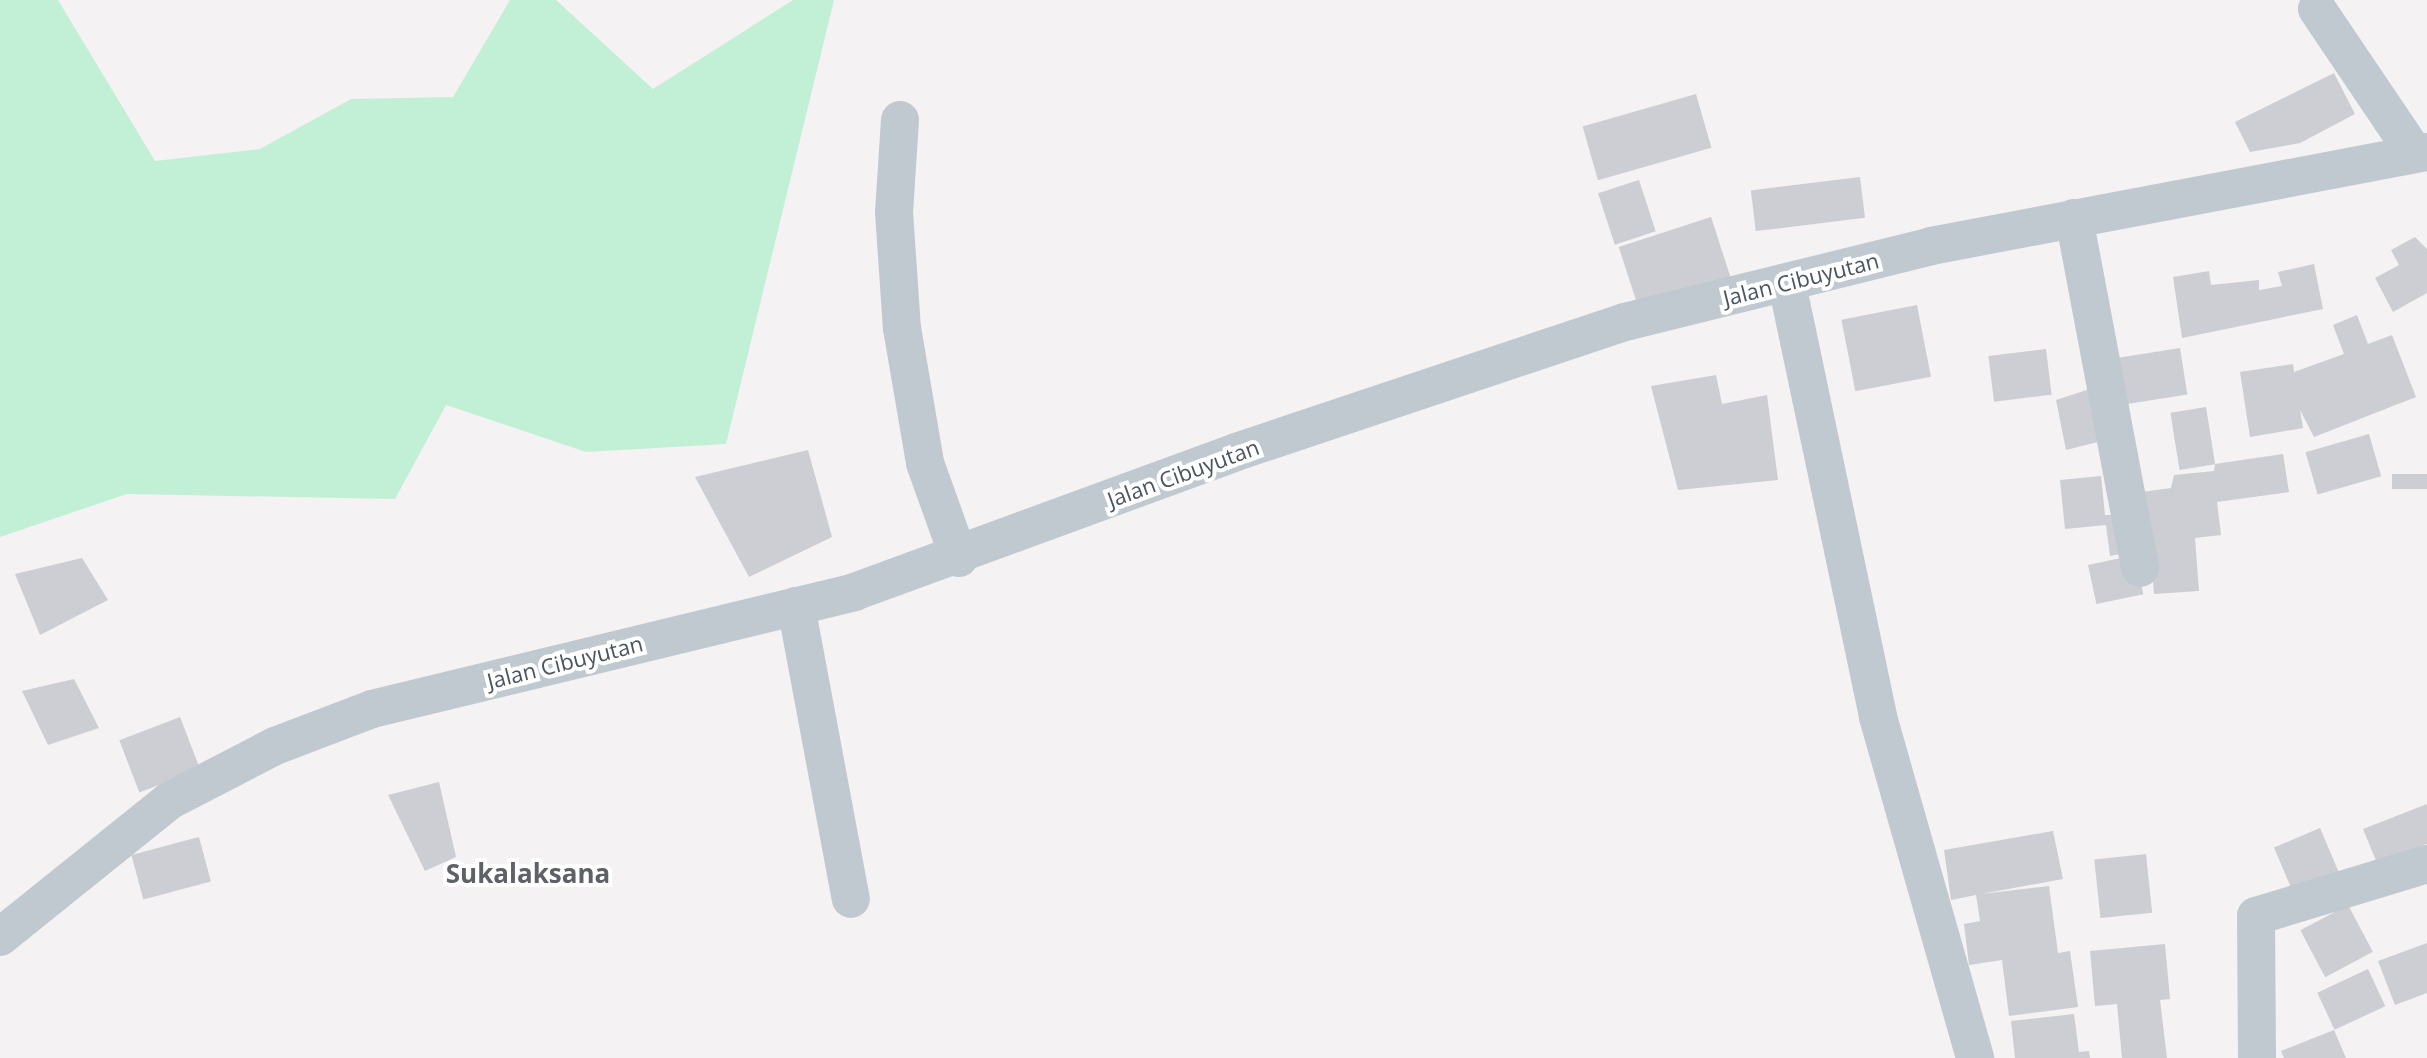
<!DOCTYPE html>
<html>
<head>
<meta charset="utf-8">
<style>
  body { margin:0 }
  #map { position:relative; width:2427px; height:1058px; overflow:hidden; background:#f4f2f2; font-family:"Open Sans",sans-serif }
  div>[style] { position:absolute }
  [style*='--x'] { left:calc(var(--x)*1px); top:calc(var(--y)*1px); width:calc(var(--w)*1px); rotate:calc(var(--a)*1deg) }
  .green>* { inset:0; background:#c2f0d7 }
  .building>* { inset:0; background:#ccced4; transform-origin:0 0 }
  .street>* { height:38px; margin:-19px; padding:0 19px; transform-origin:19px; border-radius:19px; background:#c0c8d0 }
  span { translate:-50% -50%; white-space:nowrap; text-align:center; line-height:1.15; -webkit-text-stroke:8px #fff; paint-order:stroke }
  .street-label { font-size:22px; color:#4a545f }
  .quarter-label { font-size:26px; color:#5e6167; font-weight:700 }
</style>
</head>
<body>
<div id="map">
  <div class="green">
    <div style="clip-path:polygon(0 0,58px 0,155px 161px,260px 149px,351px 99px,453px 97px,510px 0,556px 0,653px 89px,793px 0,834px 0,726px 444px,586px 452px,446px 405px,395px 499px,127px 494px,0 537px)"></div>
  </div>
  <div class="building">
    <div style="clip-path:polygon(2334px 73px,2355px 114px,2300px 143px,2250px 152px,2235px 122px)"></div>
    <div style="left:1696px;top:94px;width:56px;height:118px;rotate:74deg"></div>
    <div style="left:1860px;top:177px;width:41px;height:110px;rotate:83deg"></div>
    <div style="left:1639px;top:180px;width:54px;height:43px;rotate:72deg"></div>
    <div style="left:1711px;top:217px;width:63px;height:97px;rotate:72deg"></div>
    <div style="clip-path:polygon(2415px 237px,2427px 249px,2427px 293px,2393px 312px,2375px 278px,2399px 265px,2391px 250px)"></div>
    <div style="clip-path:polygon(2314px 264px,2323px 309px,2182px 338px,2173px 277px,2209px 271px,2211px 285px,2259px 280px,2259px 290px,2282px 286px,2278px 272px)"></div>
    <div style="left:1917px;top:305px;width:73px;height:77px;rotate:79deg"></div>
    <div style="clip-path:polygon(2357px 315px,2368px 344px,2392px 335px,2416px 397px,2314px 437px,2300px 410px,2303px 428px,2250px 437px,2240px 372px,2293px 364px,2294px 372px,2344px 354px,2333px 325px)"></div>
    <div style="left:2180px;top:348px;width:47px;height:64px;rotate:81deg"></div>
    <div style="left:2046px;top:349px;width:46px;height:58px;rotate:83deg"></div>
    <div style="clip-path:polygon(1716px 375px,1722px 404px,1767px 395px,1778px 480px,1678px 490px,1651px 386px)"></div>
    <div style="clip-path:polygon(2099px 386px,2106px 440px,2066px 450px,2056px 400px)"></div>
    <div style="left:2206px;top:407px;width:58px;height:36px;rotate:81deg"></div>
    <div style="left:2369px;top:434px;width:44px;height:66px;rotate:74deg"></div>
    <div style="clip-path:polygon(808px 450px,832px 537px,749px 577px,695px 477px)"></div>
    <div style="clip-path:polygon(2283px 454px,2289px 492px,2217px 502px,2221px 535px,2195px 538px,2199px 591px,2154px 594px,2150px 543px,2135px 493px,2171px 488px,2174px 475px,2214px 471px,2215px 464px)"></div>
    <div style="left:2427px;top:474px;width:15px;height:35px;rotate:90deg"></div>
    <div style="clip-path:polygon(2101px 476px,2105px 515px,2124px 515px,2130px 552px,2110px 556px,2106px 525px,2065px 529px,2060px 480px)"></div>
    <div style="left:2135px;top:555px;width:40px;height:48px;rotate:78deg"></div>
    <div style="clip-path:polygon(82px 558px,108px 600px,40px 635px,15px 574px)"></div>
    <div style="clip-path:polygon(74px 679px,99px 728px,48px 745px,22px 691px)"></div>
    <div style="left:180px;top:717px;width:56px;height:65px;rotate:69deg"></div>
    <div style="clip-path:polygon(439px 782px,456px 857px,425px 871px,388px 795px)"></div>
    <div style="clip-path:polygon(2427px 804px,2427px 844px,2377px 863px,2363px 829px)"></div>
    <div style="left:2320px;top:828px;width:59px;height:50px;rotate:67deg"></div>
    <div style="clip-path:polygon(2053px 831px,2063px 879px,1981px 894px,2049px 886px,2058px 953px,2070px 951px,2078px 1007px,2009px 1016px,2002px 960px,1969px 965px,1964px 924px,1980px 921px,1976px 895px,1951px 900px,1944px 850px)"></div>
    <div style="left:199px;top:837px;width:46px;height:70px;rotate:75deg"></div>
    <div style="left:2146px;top:854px;width:59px;height:52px;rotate:84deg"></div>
    <div style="left:2348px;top:905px;width:53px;height:54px;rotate:62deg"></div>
    <div style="clip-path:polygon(2427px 943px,2427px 993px,2395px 1005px,2378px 961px)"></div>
    <div style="clip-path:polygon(2165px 944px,2170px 999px,2160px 1000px,2167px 1058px,2122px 1058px,2117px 1004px,2095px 1006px,2090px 951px)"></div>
    <div style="left:2368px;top:969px;width:41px;height:56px;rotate:65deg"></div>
    <div style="clip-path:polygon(2074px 1014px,2079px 1052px,2089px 1051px,2090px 1058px,2015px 1058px,2011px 1021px)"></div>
    <div style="clip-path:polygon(2334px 1030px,2346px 1058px,2284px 1058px,2281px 1051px)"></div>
  </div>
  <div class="street">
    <div style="--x:2317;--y:9;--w:174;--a:56"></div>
    <div style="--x:900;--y:120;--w:92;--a:93.7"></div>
    <div style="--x:894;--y:212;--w:116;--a:86.1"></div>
    <div style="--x:902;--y:328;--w:137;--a:80.3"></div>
    <div style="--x:925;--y:463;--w:101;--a:70.3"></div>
    <div style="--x:2074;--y:218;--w:356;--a:79.3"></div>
    <div style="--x:1787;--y:284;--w:442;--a:78.1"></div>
    <div style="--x:1878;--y:717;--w:355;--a:74.1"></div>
    <div style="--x:796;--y:606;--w:298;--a:79.4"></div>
    <div style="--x:0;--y:937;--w:217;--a:-38.8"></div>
    <div style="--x:169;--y:801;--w:119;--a:-27.4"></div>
    <div style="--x:275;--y:746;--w:104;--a:-20.9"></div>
    <div style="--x:372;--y:709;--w:496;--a:-13.6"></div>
    <div style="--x:854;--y:592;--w:407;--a:-20.1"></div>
    <div style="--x:1236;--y:452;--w:410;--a:-18.5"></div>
    <div style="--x:1625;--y:322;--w:315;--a:-13.9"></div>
    <div style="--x:1931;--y:246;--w:505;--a:-10.73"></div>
    <div style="--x:2257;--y:1058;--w:142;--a:-90.4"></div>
    <div style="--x:2256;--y:916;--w:179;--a:-16.9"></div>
  </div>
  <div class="street-label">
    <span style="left:1801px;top:279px;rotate:-14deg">Jalan Cibuyutan</span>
    <span style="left:1183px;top:473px;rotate:-20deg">Jalan Cibuyutan</span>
    <span style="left:565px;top:662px;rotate:-14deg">Jalan Cibuyutan</span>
  </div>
  <div class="quarter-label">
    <span style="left:528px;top:874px">Sukalaksana</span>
  </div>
</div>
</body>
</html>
